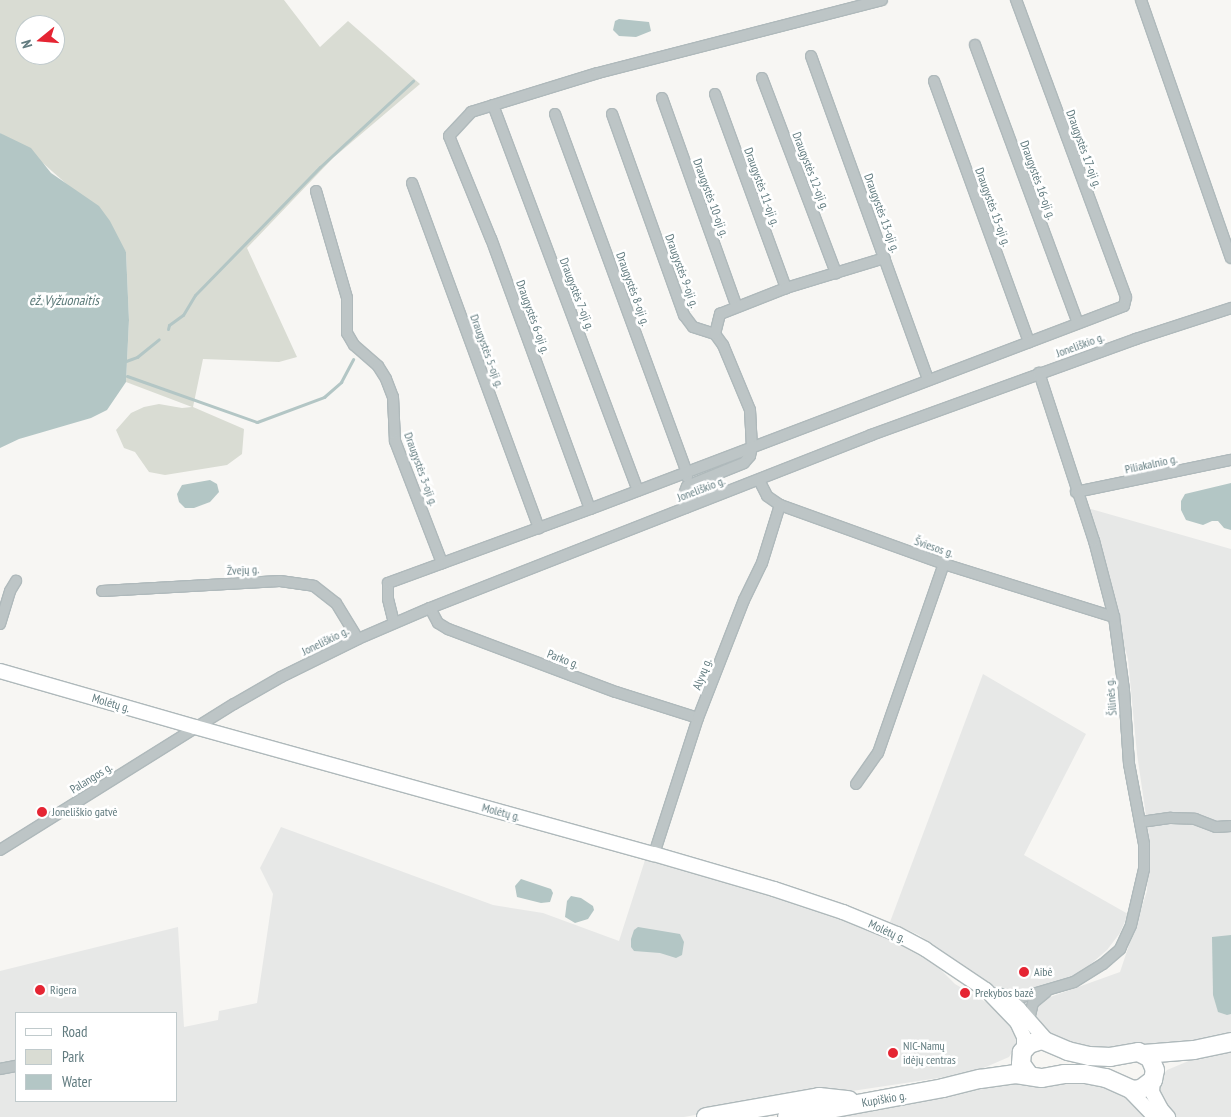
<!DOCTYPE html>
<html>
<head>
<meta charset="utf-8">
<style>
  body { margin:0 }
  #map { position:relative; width:1231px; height:1117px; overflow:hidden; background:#f7f6f3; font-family:"PT Sans Narrow",sans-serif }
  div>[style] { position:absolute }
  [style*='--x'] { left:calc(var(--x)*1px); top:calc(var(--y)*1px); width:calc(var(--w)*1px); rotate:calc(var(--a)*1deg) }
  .built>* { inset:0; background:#e7e8e7 }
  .green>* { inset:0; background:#d9dcd3 }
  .water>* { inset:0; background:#b3c6c5 }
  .stream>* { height:3px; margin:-1.5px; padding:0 1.5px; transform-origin:1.5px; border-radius:1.5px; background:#b3c6c5 }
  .roads { filter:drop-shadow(1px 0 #afb9bb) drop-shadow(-1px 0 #afb9bb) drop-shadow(0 1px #afb9bb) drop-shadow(0 -1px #afb9bb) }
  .street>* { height:10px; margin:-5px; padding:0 5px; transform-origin:5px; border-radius:5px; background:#bdc5c6 }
  .secondary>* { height:14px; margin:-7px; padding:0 7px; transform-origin:7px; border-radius:7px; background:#fff }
  .highway>* { height:18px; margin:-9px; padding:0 9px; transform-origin:9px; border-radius:9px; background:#fff }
  .dots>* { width:14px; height:14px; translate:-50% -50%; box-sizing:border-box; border:2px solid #fff; border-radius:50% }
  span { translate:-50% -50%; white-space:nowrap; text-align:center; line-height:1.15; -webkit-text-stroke:5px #fff; paint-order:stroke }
  .street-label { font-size:12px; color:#617b7f }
  .poi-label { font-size:12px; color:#617b7f }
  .left { translate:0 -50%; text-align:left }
  .water-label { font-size:14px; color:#5c7a79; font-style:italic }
  .legend { position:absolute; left:15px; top:1012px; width:162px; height:90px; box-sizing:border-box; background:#fff; border:1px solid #c0cacc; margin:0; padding:6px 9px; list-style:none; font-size:15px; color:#617b7f }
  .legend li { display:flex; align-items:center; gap:10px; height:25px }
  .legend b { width:25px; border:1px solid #c0cacc }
  .north { position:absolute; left:15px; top:15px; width:50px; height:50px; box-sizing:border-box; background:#fff; border:1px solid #c0cacc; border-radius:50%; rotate:253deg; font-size:14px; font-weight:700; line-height:20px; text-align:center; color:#617b7f }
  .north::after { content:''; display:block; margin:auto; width:18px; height:22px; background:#e52533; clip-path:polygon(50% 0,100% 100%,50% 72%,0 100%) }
</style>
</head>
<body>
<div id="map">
  <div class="built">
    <div style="clip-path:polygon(1084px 507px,1231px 549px,1231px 1034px,1158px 1051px,1104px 1052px,1053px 1039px,1035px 1018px,1038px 1004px,1042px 1000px,1120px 972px,1147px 891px,1149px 836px,1137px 754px,1128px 659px)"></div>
    <div style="clip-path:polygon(983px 674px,1086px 734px,1024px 855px,1128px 914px,1120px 933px,1107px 950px,1078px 975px,1018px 995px,1005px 993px,974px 975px,919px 935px,890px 922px)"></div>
    <div style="clip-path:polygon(evenodd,281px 827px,493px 905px,543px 913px,619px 941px,646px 857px,773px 893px,880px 934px,935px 964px,955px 984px,1001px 1011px,1016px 1027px,1018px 1042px,1009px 1057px,972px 1073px,852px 1091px,805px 1095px,684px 1117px,0 1117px,0 971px,178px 927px,184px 1027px,218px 1020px,219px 1011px,257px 1003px,273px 894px,260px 868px,281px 827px,16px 1013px,176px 1013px,176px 1101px,16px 1101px,16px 1013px)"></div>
    <div style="clip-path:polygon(1231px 1051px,1231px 1117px,1172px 1117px,1158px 1091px,1162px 1076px,1167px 1070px,1191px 1060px)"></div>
    <div style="clip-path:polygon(1064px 1078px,1115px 1087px,1150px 1117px,833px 1117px,952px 1095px,1005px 1081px)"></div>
  </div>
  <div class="green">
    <div style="clip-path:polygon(evenodd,0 0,284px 0,320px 47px,348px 21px,420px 84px,333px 158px,247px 248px,297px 357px,279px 362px,203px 359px,193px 407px,244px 429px,242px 454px,227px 465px,165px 475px,149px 472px,135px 452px,124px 448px,116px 430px,131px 413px,144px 407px,159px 404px,182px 408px,192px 407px,126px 382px,129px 320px,126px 252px,71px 188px,44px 164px,0 133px,0 0,25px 25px,55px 25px,55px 55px,25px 55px,25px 25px)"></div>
  </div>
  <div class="water">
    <div style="clip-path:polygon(619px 19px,649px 22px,651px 31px,636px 37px,619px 36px,613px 30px,615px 21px)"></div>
    <div style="clip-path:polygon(0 133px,31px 148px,51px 173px,99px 206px,110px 221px,126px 252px,129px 320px,126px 382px,107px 410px,91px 418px,19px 439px,0 448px)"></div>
    <div style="clip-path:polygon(210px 480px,217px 484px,219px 492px,210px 502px,194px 508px,185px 508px,179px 502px,177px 494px,182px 485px)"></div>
    <div style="clip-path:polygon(1231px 483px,1231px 530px,1224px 528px,1218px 521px,1212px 521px,1203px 525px,1186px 520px,1181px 510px,1181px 501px,1185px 494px)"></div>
    <div style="clip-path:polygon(521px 879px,551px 889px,553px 893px,550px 902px,541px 903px,517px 897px,515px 886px)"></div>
    <div style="clip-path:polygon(571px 896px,581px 898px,593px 906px,594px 910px,588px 919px,575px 923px,565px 917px,567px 901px)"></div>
    <div style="clip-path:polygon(638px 927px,680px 934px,684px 942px,682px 955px,676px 958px,660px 953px,634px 951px,631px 947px,631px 939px,634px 930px)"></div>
    <div style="clip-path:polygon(1231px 935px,1231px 1014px,1227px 1015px,1218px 1012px,1213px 995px,1212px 937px)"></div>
  </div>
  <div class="stream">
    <div style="--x:168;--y:329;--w:4;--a:-76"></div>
    <div style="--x:169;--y:325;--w:17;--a:-36"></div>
    <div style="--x:183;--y:315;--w:23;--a:-59"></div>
    <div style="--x:195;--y:295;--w:179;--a:-45.7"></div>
    <div style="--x:320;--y:167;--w:127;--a:-42.8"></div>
    <div style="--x:126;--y:361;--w:12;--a:-20"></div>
    <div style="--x:137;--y:357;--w:28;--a:-39"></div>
    <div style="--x:127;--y:376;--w:138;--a:19.5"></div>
    <div style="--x:257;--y:422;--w:72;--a:-20.5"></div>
    <div style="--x:324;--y:397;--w:23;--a:-41"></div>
    <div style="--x:341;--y:382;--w:26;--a:-62"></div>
  </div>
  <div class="roads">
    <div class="street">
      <div style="--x:1141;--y:0;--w:273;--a:70.8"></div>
      <div style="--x:975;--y:45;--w:296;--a:69.7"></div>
      <div style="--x:811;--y:56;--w:344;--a:70.1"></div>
      <div style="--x:762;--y:78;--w:209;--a:69.2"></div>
      <div style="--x:934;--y:81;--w:278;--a:70"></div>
      <div style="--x:715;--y:94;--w:207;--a:69.9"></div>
      <div style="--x:662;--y:98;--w:222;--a:70.3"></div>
      <div style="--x:493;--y:105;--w:412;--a:69.4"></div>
      <div style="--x:555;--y:114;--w:382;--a:69.8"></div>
      <div style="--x:687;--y:472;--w:5;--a:90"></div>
      <div style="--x:612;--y:114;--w:214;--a:70.3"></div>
      <div style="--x:684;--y:315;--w:15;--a:53"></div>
      <div style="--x:693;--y:327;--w:23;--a:18"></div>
      <div style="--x:715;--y:334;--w:14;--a:54"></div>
      <div style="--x:723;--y:345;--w:70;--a:67.4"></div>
      <div style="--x:750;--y:410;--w:37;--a:87"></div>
      <div style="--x:752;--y:447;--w:9;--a:103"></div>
      <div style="--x:750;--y:456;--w:9;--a:131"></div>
      <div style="--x:744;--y:463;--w:61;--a:158"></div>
      <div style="--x:687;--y:486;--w:12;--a:110"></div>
      <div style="--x:683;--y:497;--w:11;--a:75"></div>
      <div style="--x:412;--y:183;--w:368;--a:69.8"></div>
      <div style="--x:316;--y:191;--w:111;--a:73.8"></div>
      <div style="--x:347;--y:298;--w:35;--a:90"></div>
      <div style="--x:347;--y:333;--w:14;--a:60"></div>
      <div style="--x:354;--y:345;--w:32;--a:41"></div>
      <div style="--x:378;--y:366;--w:15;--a:58"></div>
      <div style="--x:386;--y:379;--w:19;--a:69"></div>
      <div style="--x:393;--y:397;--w:44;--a:87.4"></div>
      <div style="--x:395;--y:441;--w:131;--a:68.9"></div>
      <div style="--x:715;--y:334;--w:21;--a:-76"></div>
      <div style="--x:720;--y:314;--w:71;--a:-21.5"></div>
      <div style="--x:786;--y:288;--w:103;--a:-16.9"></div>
      <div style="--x:759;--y:480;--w:18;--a:63"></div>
      <div style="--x:767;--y:496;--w:16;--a:35"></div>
      <div style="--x:780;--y:505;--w:174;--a:19.8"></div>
      <div style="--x:944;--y:564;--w:178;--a:17.3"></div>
      <div style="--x:1076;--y:492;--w:158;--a:-11.7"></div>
      <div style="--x:590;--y:509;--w:288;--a:-110.1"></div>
      <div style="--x:491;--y:239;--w:111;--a:-112.2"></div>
      <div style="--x:449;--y:136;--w:33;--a:-47"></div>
      <div style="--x:471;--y:112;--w:133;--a:-17.1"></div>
      <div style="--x:598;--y:73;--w:293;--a:-14.4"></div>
      <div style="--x:102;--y:591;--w:178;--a:-3.2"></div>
      <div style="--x:280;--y:581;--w:34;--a:8"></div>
      <div style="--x:314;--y:586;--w:28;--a:38"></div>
      <div style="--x:336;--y:603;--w:42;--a:58.6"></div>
      <div style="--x:430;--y:608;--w:17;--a:62"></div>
      <div style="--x:438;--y:623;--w:12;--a:31"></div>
      <div style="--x:448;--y:629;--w:179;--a:20.6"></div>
      <div style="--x:616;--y:692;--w:86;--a:17.6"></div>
      <div style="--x:394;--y:623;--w:25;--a:-104"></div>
      <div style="--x:388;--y:599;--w:16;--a:-90"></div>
      <div style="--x:388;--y:583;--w:215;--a:-20.1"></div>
      <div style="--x:590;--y:509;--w:571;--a:-20.81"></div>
      <div style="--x:1124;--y:306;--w:9;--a:-77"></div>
      <div style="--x:1126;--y:297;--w:317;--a:-110.3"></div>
      <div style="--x:0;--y:624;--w:34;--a:-73"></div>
      <div style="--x:10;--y:591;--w:12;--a:-59"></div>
      <div style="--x:856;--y:784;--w:38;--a:-55"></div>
      <div style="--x:878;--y:753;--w:200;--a:-70.8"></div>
      <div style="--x:1141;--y:822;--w:30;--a:-8"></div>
      <div style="--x:1171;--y:818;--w:24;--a:2"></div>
      <div style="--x:1195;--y:819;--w:22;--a:21"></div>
      <div style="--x:1216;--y:827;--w:15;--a:-4"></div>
      <div style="--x:0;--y:850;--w:276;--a:-32"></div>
      <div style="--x:234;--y:704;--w:54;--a:-29.9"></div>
      <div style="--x:281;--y:677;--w:86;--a:-26.3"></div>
      <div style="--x:358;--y:639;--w:78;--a:-23.3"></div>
      <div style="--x:430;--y:608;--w:474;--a:-21.4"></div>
      <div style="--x:871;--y:435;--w:282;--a:-19.9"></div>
      <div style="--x:1136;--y:339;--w:100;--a:-18.1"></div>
      <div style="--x:654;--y:854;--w:143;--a:-72.1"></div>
      <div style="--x:698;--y:718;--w:127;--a:-68.7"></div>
      <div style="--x:744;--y:600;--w:41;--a:-64.1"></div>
      <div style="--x:762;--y:563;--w:61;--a:-72.8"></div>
      <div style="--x:1008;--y:999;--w:8;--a:0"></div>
      <div style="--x:1016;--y:999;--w:60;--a:-16.3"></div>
      <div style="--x:1074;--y:982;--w:34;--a:-32"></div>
      <div style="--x:1103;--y:964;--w:23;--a:-41"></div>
      <div style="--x:1120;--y:949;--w:26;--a:-65"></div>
      <div style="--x:1131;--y:925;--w:57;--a:-76.9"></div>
      <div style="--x:1144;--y:869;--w:25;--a:-90"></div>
      <div style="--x:1144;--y:844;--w:81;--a:-100.6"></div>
      <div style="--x:1129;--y:764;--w:74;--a:-93.9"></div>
      <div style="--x:1124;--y:690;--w:74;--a:-97.8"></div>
      <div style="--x:1114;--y:617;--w:79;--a:-104.7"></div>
      <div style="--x:1094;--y:541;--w:177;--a:-108.1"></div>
      <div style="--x:1029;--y:1020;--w:17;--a:-77"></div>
      <div style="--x:1033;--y:1003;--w:17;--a:-40"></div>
      <div style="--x:0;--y:1069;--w:16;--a:-11"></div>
    </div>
    <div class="secondary">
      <div style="--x:0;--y:671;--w:203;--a:16"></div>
      <div style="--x:195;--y:727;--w:476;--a:15.5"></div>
      <div style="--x:654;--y:854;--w:125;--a:16.3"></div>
      <div style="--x:774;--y:889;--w:73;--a:18.4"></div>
      <div style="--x:843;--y:912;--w:58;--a:22.2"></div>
      <div style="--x:897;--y:934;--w:32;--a:28"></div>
      <div style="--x:925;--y:949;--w:73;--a:33.9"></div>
      <div style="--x:986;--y:990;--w:45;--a:45.9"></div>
      <div style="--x:1017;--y:1022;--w:17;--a:65"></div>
      <div style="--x:1024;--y:1037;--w:11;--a:90"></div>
      <div style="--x:998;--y:995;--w:11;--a:22"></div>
      <div style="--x:1008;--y:999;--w:15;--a:42"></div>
      <div style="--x:1019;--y:1009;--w:44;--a:48.7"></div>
      <div style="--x:1153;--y:1080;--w:12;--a:95"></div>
      <div style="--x:1152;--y:1092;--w:19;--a:62"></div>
      <div style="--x:1161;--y:1109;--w:11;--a:49"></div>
      <div style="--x:1126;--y:1087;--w:42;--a:46"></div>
    </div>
    <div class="highway">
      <div style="--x:1144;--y:1054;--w:50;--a:-4.6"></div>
      <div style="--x:1194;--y:1050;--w:38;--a:-12"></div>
      <div style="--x:706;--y:1117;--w:115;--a:-10"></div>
      <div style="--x:819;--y:1097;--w:30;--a:6"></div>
      <div style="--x:787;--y:1117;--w:159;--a:-10.5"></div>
      <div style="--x:943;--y:1088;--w:38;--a:-14"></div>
      <div style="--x:980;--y:1079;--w:36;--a:-8"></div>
      <div style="--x:1016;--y:1074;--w:26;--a:9"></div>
      <div style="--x:1042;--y:1078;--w:22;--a:-10"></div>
      <div style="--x:1064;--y:1074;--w:21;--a:0"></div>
      <div style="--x:1085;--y:1074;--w:21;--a:11"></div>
      <div style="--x:1106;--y:1078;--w:30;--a:24"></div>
      <div style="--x:1133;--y:1090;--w:8;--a:-7"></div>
      <div style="--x:1141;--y:1089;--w:15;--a:-37"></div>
      <div style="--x:1153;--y:1080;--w:10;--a:-79"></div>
      <div style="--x:1155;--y:1070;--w:13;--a:-113"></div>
      <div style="--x:1150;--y:1058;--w:13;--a:-153"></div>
      <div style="--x:1138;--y:1052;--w:28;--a:170"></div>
      <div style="--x:1110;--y:1057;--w:21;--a:-177"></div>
      <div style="--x:1089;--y:1056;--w:22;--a:-167"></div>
      <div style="--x:1068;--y:1051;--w:28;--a:-157"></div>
      <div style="--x:1042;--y:1040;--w:14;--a:163"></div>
      <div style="--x:1029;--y:1044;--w:11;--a:131"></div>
      <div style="--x:1022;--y:1052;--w:12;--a:95"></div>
      <div style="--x:1021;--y:1064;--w:14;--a:54"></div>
    </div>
  </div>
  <div class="dots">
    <div style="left:42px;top:812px;background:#e52533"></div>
    <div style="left:1024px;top:972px;background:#e52533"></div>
    <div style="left:40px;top:990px;background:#e52533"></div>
    <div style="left:965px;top:993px;background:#e52533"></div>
    <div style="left:893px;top:1053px;background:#e52533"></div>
  </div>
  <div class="street-label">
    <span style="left:1084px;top:149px;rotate:70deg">Draugystės 17-oji g.</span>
    <span style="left:811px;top:171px;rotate:69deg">Draugystės 12-oji g.</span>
    <span style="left:1038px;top:180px;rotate:70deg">Draugystės 16-oji g.</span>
    <span style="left:762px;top:187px;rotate:70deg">Draugystės 11-oji g.</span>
    <span style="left:711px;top:198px;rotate:70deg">Draugystės 10-oji g.</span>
    <span style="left:993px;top:207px;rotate:70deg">Draugystės 15-oji g.</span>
    <span style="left:882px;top:213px;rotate:70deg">Draugystės 13-oji g.</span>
    <span style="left:682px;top:271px;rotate:70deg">Draugystės 9-oji g.</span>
    <span style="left:633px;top:289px;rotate:70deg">Draugystės 8-oji g.</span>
    <span style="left:577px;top:294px;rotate:69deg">Draugystės 7-oji g.</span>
    <span style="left:533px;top:317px;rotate:70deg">Draugystės 6-oji g.</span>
    <span style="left:1080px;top:345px;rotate:-20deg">Joneliškio g.</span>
    <span style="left:487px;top:351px;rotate:70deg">Draugystės 5-oji g.</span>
    <span style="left:1151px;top:464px;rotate:-12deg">Piliakalnio g.</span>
    <span style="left:421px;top:469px;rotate:70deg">Draugystės 3-oji g.</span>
    <span style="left:701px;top:489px;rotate:-21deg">Joneliškio g.</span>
    <span style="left:934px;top:547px;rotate:19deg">Šviesos g.</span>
    <span style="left:243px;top:570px;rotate:-3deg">Žvejų g.</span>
    <span style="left:325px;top:641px;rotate:-26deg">Joneliškio g.</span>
    <span style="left:563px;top:659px;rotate:21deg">Parko g.</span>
    <span style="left:702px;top:674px;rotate:-69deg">Alyvų g.</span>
    <span style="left:1111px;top:697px;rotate:-95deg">Šilinės g.</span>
    <span style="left:111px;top:703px;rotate:16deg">Molėtų g.</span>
    <span style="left:91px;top:778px;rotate:-32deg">Palangos g.</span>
    <span style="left:501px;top:812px;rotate:15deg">Molėtų g.</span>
    <span style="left:887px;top:931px;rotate:24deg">Molėtų g.</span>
    <span style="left:884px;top:1099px;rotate:-10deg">Kupiškio g.</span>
  </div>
  <div class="poi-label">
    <span class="left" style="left:52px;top:812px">Joneliškio gatvė</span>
    <span class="left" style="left:1034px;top:972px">Aibė</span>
    <span class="left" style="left:50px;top:990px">Rigera</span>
    <span class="left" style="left:975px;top:993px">Prekybos bazė</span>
    <span class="left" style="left:903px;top:1053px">NIC-Namų<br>idėjų centras</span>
  </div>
  <div class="water-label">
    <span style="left:64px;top:300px">ež. Vyžuonaitis</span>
  </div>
  <ul class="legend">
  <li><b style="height:6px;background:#fff"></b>Road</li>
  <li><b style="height:14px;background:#d9dcd3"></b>Park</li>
  <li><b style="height:14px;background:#b3c6c5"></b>Water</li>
  </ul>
  <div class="north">N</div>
</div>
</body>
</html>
